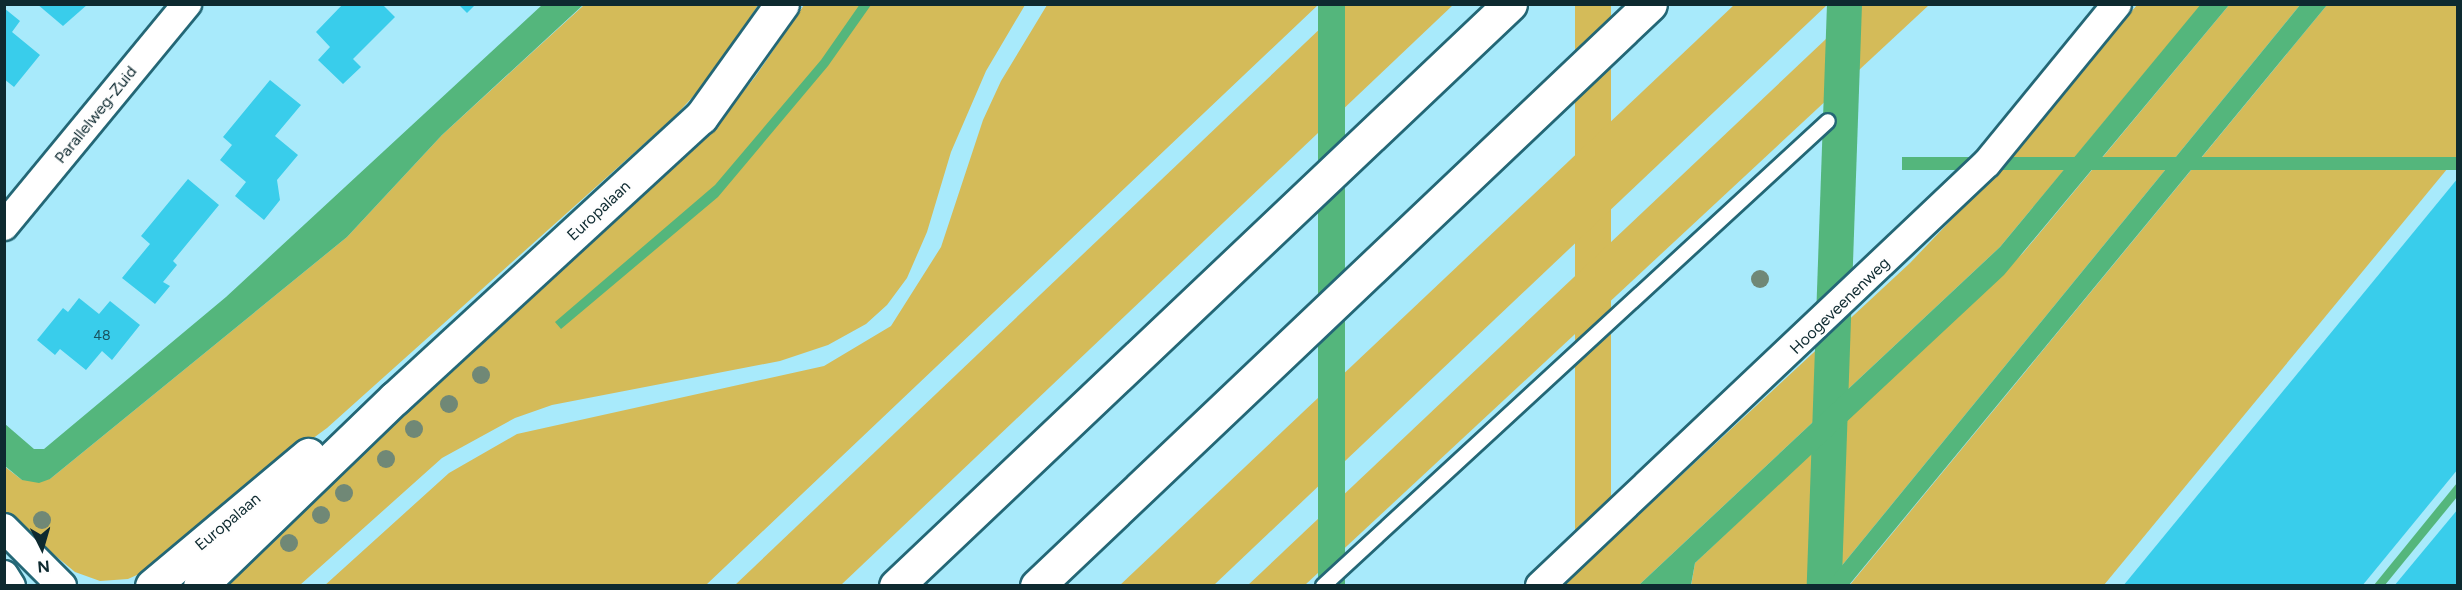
<!DOCTYPE html>
<html>
<head>
<meta charset="utf-8">
<style>
  body { margin:0 }
  #map { position:relative; width:2462px; height:590px; overflow:hidden; background:#a8eafb; font-family:Figtree,sans-serif }
  div>[style] { position:absolute }
  [style*='--x'] { left:calc(var(--x)*1px); top:calc(var(--y)*1px); width:calc(var(--w)*1px); rotate:calc(var(--a)*1deg) }
  .green>* { inset:0; background:#d4bb59; transform-origin:0 0 }
  .water>* { inset:0; background:#54b67c; transform-origin:0 0 }
  .building>* { inset:0; background:#39cdeb }
  .roads { filter:drop-shadow(2px 0 #246776) drop-shadow(-2px 0 #246776) drop-shadow(0 2px #246776) drop-shadow(0 -2px #246776) }
  .service>* { height:14px; margin:-7px; padding:0 7px; transform-origin:7px; border-radius:7px; background:#fff }
  .minor>* { height:28px; margin:-14px; padding:0 14px; transform-origin:14px; border-radius:14px; background:#fff }
  .secondary>* { height:33px; margin:-16.5px; padding:0 16.5px; transform-origin:16.5px; border-radius:16.5px; background:#fff }
  .motorway>* { height:33px; margin:-16.5px; padding:0 16.5px; transform-origin:16.5px; border-radius:16.5px; background:#fff }
  .trees>* { width:18px; height:18px; margin:-9px; border-radius:50%; background:#708876 }
  span { translate:-50% -50%; white-space:nowrap; text-align:center; line-height:1.15; -webkit-text-stroke:5px #fefefe; paint-order:stroke }
  .number-label { font-size:14px; color:#19535f }
  .number-label span { -webkit-text-stroke-width:0 }
  .street-label { font-size:16px; color:#0e2a30 }
  .frame { position:absolute; inset:0; border:6px solid #0e2a30; pointer-events:none }
  .north { position:absolute; left:12px; top:518px; width:60px; height:60px; -webkit-text-stroke:4px #fefefe; paint-order:stroke; rotate:175deg; font-size:16px; font-weight:700; line-height:24px; text-align:center; color:#0e2a30 }
  .north::after { content:''; display:block; margin:auto; width:21px; height:27px; background:#0e2a30; clip-path:polygon(50% 0,100% 100%,50% 72%,0 100%) }
</style>
</head>
<body>
<div id="map">
  <div class="green">
    <div style="clip-path:polygon(584px 5px,758px 5px,714px 74px,674px 117px,327px 428px,248px 486px,159px 565px,128px 579px,100px 581px,75px 572px,5px 514px,4px 466px,22px 480px,50px 479px,347px 237px,442px 135px)"></div>
    <div style="clip-path:polygon(804px 5px,1025px 5px,986px 71px,951px 152px,927px 232px,907px 278px,887px 305px,866px 324px,828px 345px,780px 361px,552px 405px,515px 418px,442px 458px,300px 585px,227px 586px,277px 539px,332px 476px,709px 134px,755px 77px)"></div>
    <div style="clip-path:polygon(1047px 5px,1318px 5px,706px 585px,324px 586px,449px 473px,517px 434px,824px 366px,891px 326px,941px 247px,983px 120px,1001px 81px)"></div>
    <div style="clip-path:polygon(1345px 5px,1453px 5px,841px 585px,735px 585px)"></div>
    <div style="left:1575px;top:5px;width:36px;height:846px"></div>
    <div style="clip-path:polygon(1734px 5px,1827px 5px,1214px 585px,1119px 586px)"></div>
    <div style="clip-path:polygon(1862px 5px,1929px 5px,1305px 585px,1247px 586px)"></div>
    <div style="clip-path:polygon(2137px 5px,2201px 5px,2000px 247px,1639px 585px,1562px 586px,1910px 263px,1999px 170px)"></div>
    <div style="clip-path:polygon(2229px 5px,2300px 5px,1826px 585px,1691px 586px,1695px 563px,2023px 253px)"></div>
    <div style="clip-path:polygon(2327px 5px,2457px 5px,2457px 157px,2104px 585px,1849px 586px)"></div>
  </div>
  <div class="water">
    <div style="clip-path:polygon(860px 4px,871px 5px,828px 66px,718px 197px,561px 329px,555px 322px,715px 185px,821px 60px)"></div>
    <div style="left:1827px;top:4px;width:35px;height:845px;rotate:2deg"></div>
    <div style="clip-path:polygon(2201px 4px,2229px 5px,2004px 275px,1695px 563px,1691px 585px,1639px 585px,2000px 247px)"></div>
    <div style="clip-path:polygon(542px 5px,583px 5px,442px 135px,347px 237px,50px 479px,39px 483px,22px 480px,5px 466px,5px 424px,34px 449px,44px 449px,226px 297px)"></div>
    <div style="left:1318px;top:5px;width:27px;height:843px"></div>
    <div style="clip-path:polygon(2300px 5px,2327px 5px,1849px 585px,1826px 585px)"></div>
    <div style="left:2457px;top:157px;width:13px;height:555px;rotate:90deg"></div>
    <div style="clip-path:polygon(2457px 483px,2457px 497px,2385px 585px,2374px 585px)"></div>
  </div>
  <div class="building">
    <div style="clip-path:polygon(37px 4px,88px 4px,63px 26px)"></div>
    <div style="clip-path:polygon(343px 4px,382px 4px,395px 17px,353px 59px,361px 67px,343px 84px,318px 60px,330px 47px,316px 32px)"></div>
    <div style="clip-path:polygon(458px 4px,476px 4px,467px 13px)"></div>
    <div style="clip-path:polygon(4px 8px,20px 21px,12px 32px,40px 55px,14px 87px,4px 79px)"></div>
    <div style="clip-path:polygon(270px 80px,301px 105px,275px 136px,298px 155px,277px 180px,280px 200px,264px 220px,235px 196px,246px 182px,220px 160px,232px 145px,223px 137px)"></div>
    <div style="clip-path:polygon(2458px 178px,2458px 469px,2362px 586px,2123px 586px)"></div>
    <div style="clip-path:polygon(188px 179px,219px 205px,173px 261px,177px 265px,163px 282px,170px 286px,155px 304px,122px 278px,150px 244px,141px 236px)"></div>
    <div style="clip-path:polygon(79px 298px,99px 314px,110px 301px,140px 325px,112px 360px,102px 351px,86px 370px,60px 349px,55px 355px,37px 340px,63px 308px,68px 312px)"></div>
    <div style="clip-path:polygon(2458px 509px,2458px 586px,2394px 586px)"></div>
  </div>
  <div class="roads">
    <div class="service">
      <div style="--x:1323;--y:586;--w:686;--a:-42.64"></div>
    </div>
    <div class="minor">
      <div style="--x:4;--y:226;--w:288;--a:-50.5"></div>
      <div style="--x:4;--y:528;--w:82;--a:45"></div>
      <div style="--x:4;--y:575;--w:13;--a:58"></div>
      <div style="--x:1540;--y:586;--w:615;--a:-43.42"></div>
      <div style="--x:1987;--y:163;--w:205;--a:-50.7"></div>
    </div>
    <div class="secondary">
      <div style="--x:152;--y:586;--w:204;--a:-40"></div>
      <div style="--x:200;--y:586;--w:271;--a:-44"></div>
      <div style="--x:395;--y:398;--w:415;--a:-42.6"></div>
      <div style="--x:701;--y:117;--w:139;--a:-54.4"></div>
    </div>
    <div class="motorway">
      <div style="--x:896;--y:586;--w:846;--a:-43.47"></div>
      <div style="--x:1037;--y:586;--w:845;--a:-43.51"></div>
    </div>
  </div>
  <div class="trees">
    <div style="left:1760px;top:279px"></div>
    <div style="left:481px;top:375px"></div>
    <div style="left:449px;top:404px"></div>
    <div style="left:414px;top:429px"></div>
    <div style="left:386px;top:459px"></div>
    <div style="left:344px;top:493px"></div>
    <div style="left:321px;top:515px"></div>
    <div style="left:42px;top:520px"></div>
    <div style="left:289px;top:543px"></div>
  </div>
  <div class="number-label">
    <span style="left:102px;top:336px">48</span>
  </div>
  <div class="street-label">
    <span style="left:96px;top:115px;rotate:-51deg">Parallelweg-Zuid</span>
    <span style="left:599px;top:211px;rotate:-43deg">Europalaan</span>
    <span style="left:1840px;top:306px;rotate:-44deg">Hoogeveenenweg</span>
    <span style="left:228px;top:522px;rotate:-40deg">Europalaan</span>
  </div>
  <div class="frame"></div>
  <div class="north">N</div>
</div>
</body>
</html>
